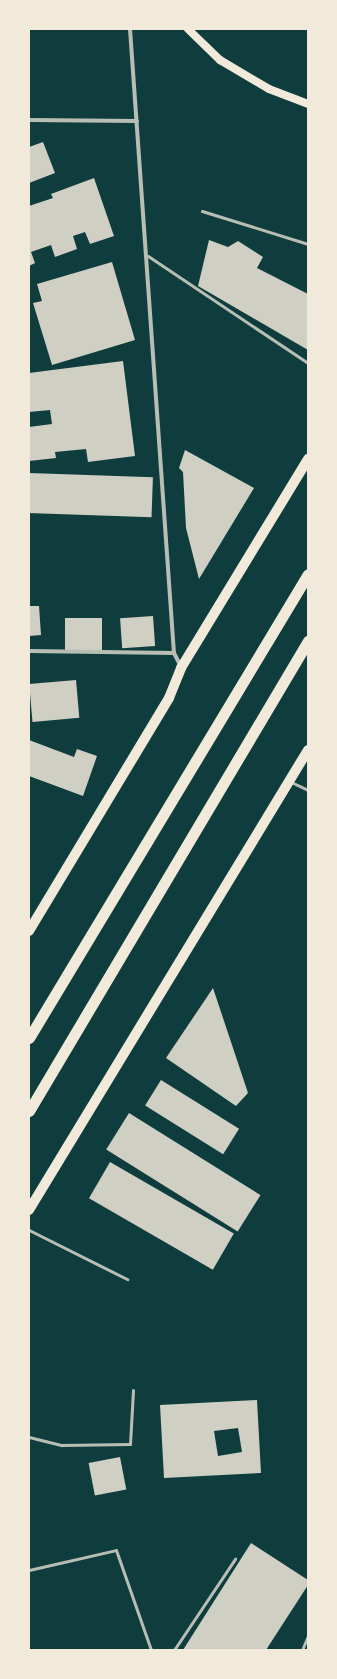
<!DOCTYPE html>
<html>
<head>
<meta charset="utf-8">
<style>
  body { margin:0 }
  #map { position:relative; width:337px; height:1679px; overflow:hidden; background:#0f3d3e; font-family:Karla,sans-serif }
  div>[style] { position:absolute }
  [style*='--x'] { left:calc(var(--x)*1px); top:calc(var(--y)*1px); width:calc(var(--w)*1px); rotate:calc(var(--a)*1deg) }
  .building>* { inset:0; background:#cfcfc3; transform-origin:0 0 }
  .service>* { height:3px; margin:-1.5px; padding:0 1.5px; transform-origin:1.5px; border-radius:1.5px; background:#b8beb3 }
  .minor>* { height:4px; margin:-2px; padding:0 2px; transform-origin:2px; border-radius:2px; background:#b8beb3 }
  .secondary>* { height:8px; margin:-4px; padding:0 4px; transform-origin:4px; border-radius:4px; background:#f1e9da }
  .primary>* { height:10px; margin:-5px; padding:0 5px; transform-origin:5px; border-radius:5px; background:#f1e9da }
  .trunk>* { height:11px; margin:-5.5px; padding:0 5.5px; transform-origin:5.5px; border-radius:5.5px; background:#f1e9da }
  span { translate:-50% -50%; white-space:nowrap; text-align:center; line-height:1.15; -webkit-text-stroke:3px #f1e9da; paint-order:stroke }
  .frame { position:absolute; inset:0; border:30px solid #f1e9da; pointer-events:none }
</style>
</head>
<body>
<div id="map">
  <div class="building">
    <div style="clip-path:polygon(43px 142px,55px 173px,29px 183px,29px 147px)"></div>
    <div style="clip-path:polygon(94px 178px,114px 236px,90px 244px,85px 232px,73px 236px,77px 249px,55px 257px,51px 245px,31px 252px,35px 263px,29px 266px,29px 206px,53px 198px,51px 194px)"></div>
    <div style="clip-path:polygon(209px 240px,228px 247px,238px 241px,263px 257px,257px 268px,308px 294px,308px 350px,198px 286px)"></div>
    <div style="clip-path:polygon(112px 262px,135px 340px,52px 365px,33px 303px,42px 301px,37px 284px)"></div>
    <div style="clip-path:polygon(123px 361px,135px 456px,88px 462px,86px 449px,55px 452px,56px 458px,29px 461px,29px 427px,52px 424px,50px 410px,29px 412px,29px 373px)"></div>
    <div style="clip-path:polygon(185px 450px,254px 488px,199px 579px,186px 528px,183px 472px,179px 468px)"></div>
    <div style="left:29px;top:473px;width:124px;height:40px;rotate:2deg"></div>
    <div style="clip-path:polygon(29px 606px,39px 606px,41px 635px,29px 636px)"></div>
    <div style="left:153px;top:616px;width:30px;height:33px;rotate:86deg"></div>
    <div style="left:65px;top:618px;width:37px;height:32px"></div>
    <div style="left:76px;top:680px;width:38px;height:47px;rotate:85deg"></div>
    <div style="clip-path:polygon(29px 740px,74px 757px,77px 749px,97px 756px,83px 796px,29px 776px)"></div>
    <div style="clip-path:polygon(213px 988px,248px 1093px,236px 1106px,166px 1058px)"></div>
    <div style="left:161px;top:1080px;width:92px;height:30px;rotate:32deg"></div>
    <div style="left:129px;top:1113px;width:155px;height:43px;rotate:32deg"></div>
    <div style="left:110px;top:1162px;width:143px;height:42px;rotate:30deg"></div>
    <div style="clip-path:polygon(evenodd,257px 1400px,261px 1473px,164px 1478px,160px 1405px,257px 1400px,238px 1428px,242px 1452px,218px 1456px,214px 1431px,238px 1428px)"></div>
    <div style="left:120px;top:1457px;width:33px;height:32px;rotate:79deg"></div>
    <div style="clip-path:polygon(251px 1543px,308px 1580px,308px 1585px,266px 1650px,183px 1650px)"></div>
  </div>
  <div class="service">
    <div style="--x:202;--y:211;--w:111;--a:17.3"></div>
    <div style="--x:148;--y:256;--w:192;--a:33.8"></div>
    <div style="--x:291;--y:782;--w:19;--a:25"></div>
    <div style="--x:29;--y:1230;--w:110;--a:26.6"></div>
    <div style="--x:29;--y:1437;--w:34;--a:14"></div>
    <div style="--x:62;--y:1445;--w:68;--a:-0.8"></div>
    <div style="--x:130;--y:1444;--w:54;--a:-86.8"></div>
    <div style="--x:29;--y:1570;--w:89;--a:-12.9"></div>
    <div style="--x:116;--y:1550;--w:106;--a:70.7"></div>
    <div style="--x:174;--y:1650;--w:110;--a:-56.2"></div>
    <div style="--x:302;--y:1650;--w:15;--a:-67"></div>
  </div>
  <div class="minor">
    <div style="--x:130;--y:29;--w:626;--a:85.97"></div>
    <div style="--x:174;--y:653;--w:16;--a:63"></div>
    <div style="--x:29;--y:120;--w:108;--a:0.5"></div>
    <div style="--x:29;--y:651;--w:145;--a:0.8"></div>
  </div>
  <div class="secondary">
    <div style="--x:188;--y:29;--w:45;--a:44.1"></div>
    <div style="--x:220;--y:60;--w:57;--a:30.6"></div>
    <div style="--x:269;--y:89;--w:42;--a:21"></div>
  </div>
  <div class="primary">
    <div style="--x:29;--y:931;--w:272;--a:-59"></div>
    <div style="--x:169;--y:698;--w:32;--a:-68"></div>
    <div style="--x:181;--y:668;--w:245;--a:-58.7"></div>
    <div style="--x:29;--y:1210;--w:538;--a:-58.76"></div>
  </div>
  <div class="trunk">
    <div style="--x:29;--y:1038;--w:541;--a:-58.98"></div>
    <div style="--x:29;--y:1111;--w:547;--a:-59.31"></div>
  </div>
  <div class="frame"></div>
</div>
</body>
</html>
